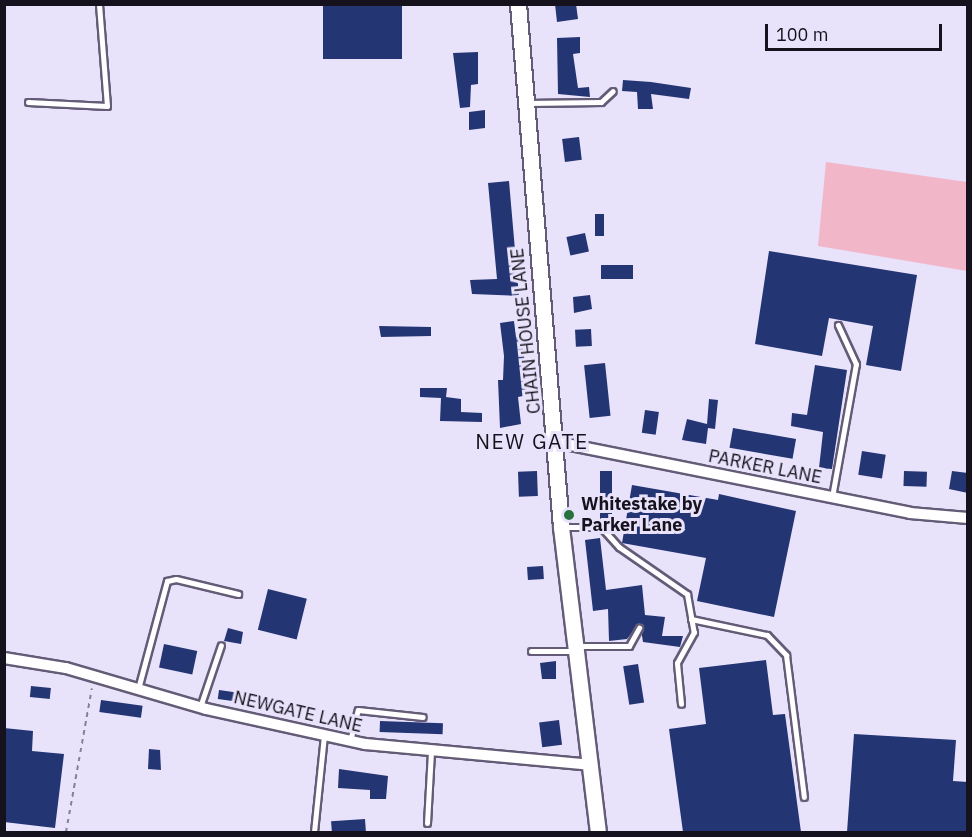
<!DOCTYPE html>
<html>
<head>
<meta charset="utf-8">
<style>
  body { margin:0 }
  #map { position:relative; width:972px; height:837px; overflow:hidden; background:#e9e2fb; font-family:"IBM Plex Sans",sans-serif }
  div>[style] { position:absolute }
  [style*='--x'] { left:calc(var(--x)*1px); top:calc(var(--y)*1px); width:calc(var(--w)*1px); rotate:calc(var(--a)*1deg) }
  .green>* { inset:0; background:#f2b6c9 }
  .building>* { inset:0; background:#243574; transform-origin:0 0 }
  .path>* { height:2px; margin-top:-1px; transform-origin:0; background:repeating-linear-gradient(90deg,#868092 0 4.5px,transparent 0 9px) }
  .roads { filter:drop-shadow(2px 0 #645c77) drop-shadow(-2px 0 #645c77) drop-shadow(0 2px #645c77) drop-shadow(0 -2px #645c77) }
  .lane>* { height:5px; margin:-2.5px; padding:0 2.5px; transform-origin:2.5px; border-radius:2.5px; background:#fff }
  .street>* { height:10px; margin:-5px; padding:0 5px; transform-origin:5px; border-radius:5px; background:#fff }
  .secondary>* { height:15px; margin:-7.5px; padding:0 7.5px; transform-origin:7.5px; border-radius:7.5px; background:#fff }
  .dots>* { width:16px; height:16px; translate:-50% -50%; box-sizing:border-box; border:3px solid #e9e2fb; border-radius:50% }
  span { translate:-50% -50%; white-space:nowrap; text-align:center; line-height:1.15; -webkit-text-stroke:6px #e9e2fb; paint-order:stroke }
  .street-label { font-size:18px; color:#16121d }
  .poi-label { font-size:18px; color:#16121d; font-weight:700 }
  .left { translate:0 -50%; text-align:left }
  .quarter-label { font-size:21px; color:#16121d; letter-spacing:1.5px }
  .frame { position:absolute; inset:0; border:6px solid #16121d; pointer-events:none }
  .scale { position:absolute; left:765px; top:24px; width:177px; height:27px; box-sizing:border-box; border:3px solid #16121d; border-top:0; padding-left:8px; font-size:18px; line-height:21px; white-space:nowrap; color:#16121d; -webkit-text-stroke:4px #e9e2fb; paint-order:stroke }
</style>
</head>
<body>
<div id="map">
  <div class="green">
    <div style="clip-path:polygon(826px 162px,967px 182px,967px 271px,818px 246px)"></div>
  </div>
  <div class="building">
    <div style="left:323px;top:4px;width:79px;height:55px"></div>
    <div style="clip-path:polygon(555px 4px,576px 4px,578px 19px,557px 22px)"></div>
    <div style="clip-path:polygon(580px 37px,580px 53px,573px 54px,578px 88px,589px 87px,590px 97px,558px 94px,557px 38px)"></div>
    <div style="clip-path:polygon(478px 52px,478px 84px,471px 85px,470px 107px,460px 108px,453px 53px)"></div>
    <div style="clip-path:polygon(623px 80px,651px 82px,691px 88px,689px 99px,651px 94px,653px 109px,638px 109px,637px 92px,622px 91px)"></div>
    <div style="clip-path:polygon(485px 110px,485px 128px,469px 130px,469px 112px)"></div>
    <div style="left:579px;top:137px;width:23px;height:17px;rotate:83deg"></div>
    <div style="clip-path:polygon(509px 181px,519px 296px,472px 294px,470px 280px,497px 279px,488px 183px)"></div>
    <div style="left:595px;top:214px;width:9px;height:22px"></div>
    <div style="left:585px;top:233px;width:19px;height:19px;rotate:78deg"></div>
    <div style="clip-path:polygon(769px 251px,917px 275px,901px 371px,866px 365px,873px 326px,829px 318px,822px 356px,755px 344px)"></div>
    <div style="left:601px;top:265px;width:32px;height:14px"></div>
    <div style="clip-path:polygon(590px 295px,592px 309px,574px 313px,573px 297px)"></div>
    <div style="clip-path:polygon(514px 321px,516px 337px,522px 336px,528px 395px,518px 397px,521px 424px,500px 428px,498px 380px,503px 380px,504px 356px,500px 323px)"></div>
    <div style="clip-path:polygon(379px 326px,431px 327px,431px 336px,381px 337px)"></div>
    <div style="left:591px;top:329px;width:17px;height:16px;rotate:87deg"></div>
    <div style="left:605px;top:363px;width:53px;height:21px;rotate:84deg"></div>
    <div style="clip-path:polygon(815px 365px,847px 370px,832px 469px,819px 468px,823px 432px,791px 426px,792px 413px,807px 415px)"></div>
    <div style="clip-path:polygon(420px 388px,447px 388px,446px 397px,461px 399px,461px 412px,482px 413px,482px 422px,440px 421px,441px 398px,420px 397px)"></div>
    <div style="clip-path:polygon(709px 399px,718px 400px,715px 429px,708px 428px,706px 444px,682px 440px,687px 419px,707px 424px)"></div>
    <div style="left:645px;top:410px;width:14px;height:23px;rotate:8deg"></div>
    <div style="left:733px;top:428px;width:64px;height:20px;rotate:10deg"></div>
    <div style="left:862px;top:451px;width:24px;height:24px;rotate:9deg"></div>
    <div style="left:537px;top:471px;width:25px;height:19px;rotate:88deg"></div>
    <div style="left:600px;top:471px;width:12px;height:51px"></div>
    <div style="left:904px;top:471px;width:23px;height:15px;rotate:2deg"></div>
    <div style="clip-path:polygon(952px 471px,968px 473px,968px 493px,949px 489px)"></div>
    <div style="clip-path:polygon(632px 485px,718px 500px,719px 494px,796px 511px,774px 617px,697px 601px,706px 558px,622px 543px)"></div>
    <div style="clip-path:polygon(600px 538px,606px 590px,642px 585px,645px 615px,665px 617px,662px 636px,683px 636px,680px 647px,643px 642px,640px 623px,627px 639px,609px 641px,608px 609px,593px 611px,585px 540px)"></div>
    <div style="left:543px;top:566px;width:13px;height:16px;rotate:86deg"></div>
    <div style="left:268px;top:589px;width:40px;height:42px;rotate:14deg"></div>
    <div style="clip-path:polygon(228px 628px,243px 632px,241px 644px,224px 641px)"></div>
    <div style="left:164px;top:644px;width:34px;height:24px;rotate:12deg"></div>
    <div style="clip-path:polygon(766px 660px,773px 715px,785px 714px,801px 832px,683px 832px,669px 729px,706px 724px,699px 668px)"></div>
    <div style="clip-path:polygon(556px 661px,556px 679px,542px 679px,540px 663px)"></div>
    <div style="left:638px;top:664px;width:39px;height:15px;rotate:81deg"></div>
    <div style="left:31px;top:686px;width:20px;height:11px;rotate:6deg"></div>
    <div style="left:219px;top:690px;width:30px;height:9px;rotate:8deg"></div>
    <div style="left:101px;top:700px;width:42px;height:12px;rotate:8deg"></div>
    <div style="left:559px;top:720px;width:25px;height:20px;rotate:83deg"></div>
    <div style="left:380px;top:721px;width:63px;height:11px;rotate:2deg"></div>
    <div style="clip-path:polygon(4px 728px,33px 731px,32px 751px,64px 754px,55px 828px,4px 822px)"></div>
    <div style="clip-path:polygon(854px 734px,956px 740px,953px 781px,968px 782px,968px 832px,847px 832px)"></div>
    <div style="clip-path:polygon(149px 749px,160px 750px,161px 770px,148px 769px)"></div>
    <div style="clip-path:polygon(339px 769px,388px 776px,386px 799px,370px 799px,370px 790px,338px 788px)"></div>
    <div style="left:365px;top:819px;width:13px;height:34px;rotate:86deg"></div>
  </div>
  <div class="path">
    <div style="--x:66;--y:832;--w:146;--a:-79.8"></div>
  </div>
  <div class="roads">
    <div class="lane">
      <div style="--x:28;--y:102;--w:79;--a:2.9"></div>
      <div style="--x:107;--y:106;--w:102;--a:-94.5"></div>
      <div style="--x:527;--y:103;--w:74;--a:-0.8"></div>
      <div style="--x:601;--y:102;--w:16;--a:-43"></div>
      <div style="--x:832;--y:497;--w:135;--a:-79.8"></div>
      <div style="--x:856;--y:364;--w:43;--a:-114.8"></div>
      <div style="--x:563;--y:527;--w:38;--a:0"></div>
      <div style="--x:601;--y:527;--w:27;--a:48"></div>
      <div style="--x:619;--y:547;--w:83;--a:34.7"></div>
      <div style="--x:687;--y:594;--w:39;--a:80"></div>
      <div style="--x:694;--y:632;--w:35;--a:119"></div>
      <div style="--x:677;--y:663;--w:41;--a:84.4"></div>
      <div style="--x:691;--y:619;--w:78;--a:11.9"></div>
      <div style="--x:767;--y:635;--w:28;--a:46"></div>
      <div style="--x:786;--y:655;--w:143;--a:82.8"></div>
      <div style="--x:578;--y:646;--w:51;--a:0"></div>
      <div style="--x:629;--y:646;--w:21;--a:-61"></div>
      <div style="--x:531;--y:651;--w:42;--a:0"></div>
      <div style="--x:138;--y:689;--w:112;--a:-75"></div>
      <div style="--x:167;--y:581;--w:9;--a:-13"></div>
      <div style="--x:176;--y:579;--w:64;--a:13.6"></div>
      <div style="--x:200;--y:707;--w:65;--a:-71.3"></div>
      <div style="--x:350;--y:741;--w:32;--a:-76"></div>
      <div style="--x:358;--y:710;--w:65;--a:6.1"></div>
      <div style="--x:427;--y:823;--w:71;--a:-86.8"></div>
      <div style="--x:314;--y:832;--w:98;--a:-84.1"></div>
    </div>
    <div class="street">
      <div style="--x:556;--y:442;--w:361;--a:11.3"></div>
      <div style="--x:910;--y:513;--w:58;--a:4.9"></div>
      <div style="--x:4;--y:658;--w:63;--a:9.2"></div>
      <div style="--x:66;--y:668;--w:146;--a:16.3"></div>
      <div style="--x:206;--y:709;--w:163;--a:12.4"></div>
      <div style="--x:365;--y:744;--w:226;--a:5.3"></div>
    </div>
    <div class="secondary">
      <div style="--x:518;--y:4;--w:525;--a:85.3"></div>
      <div style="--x:561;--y:527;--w:307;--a:83.1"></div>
    </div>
  </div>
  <div class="dots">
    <div style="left:569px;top:515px;background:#27713f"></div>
  </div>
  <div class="street-label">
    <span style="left:526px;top:331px;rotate:-96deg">CHAIN HOUSE LANE</span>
    <span style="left:765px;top:467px;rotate:11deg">PARKER LANE</span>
    <span style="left:298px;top:712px;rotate:13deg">NEWGATE LANE</span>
  </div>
  <div class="poi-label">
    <span class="left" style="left:581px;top:515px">Whitestake by<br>Parker Lane</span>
  </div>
  <div class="quarter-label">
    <span style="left:532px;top:441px">NEW GATE</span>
  </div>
  <div class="frame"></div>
  <div class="scale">100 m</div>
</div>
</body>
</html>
